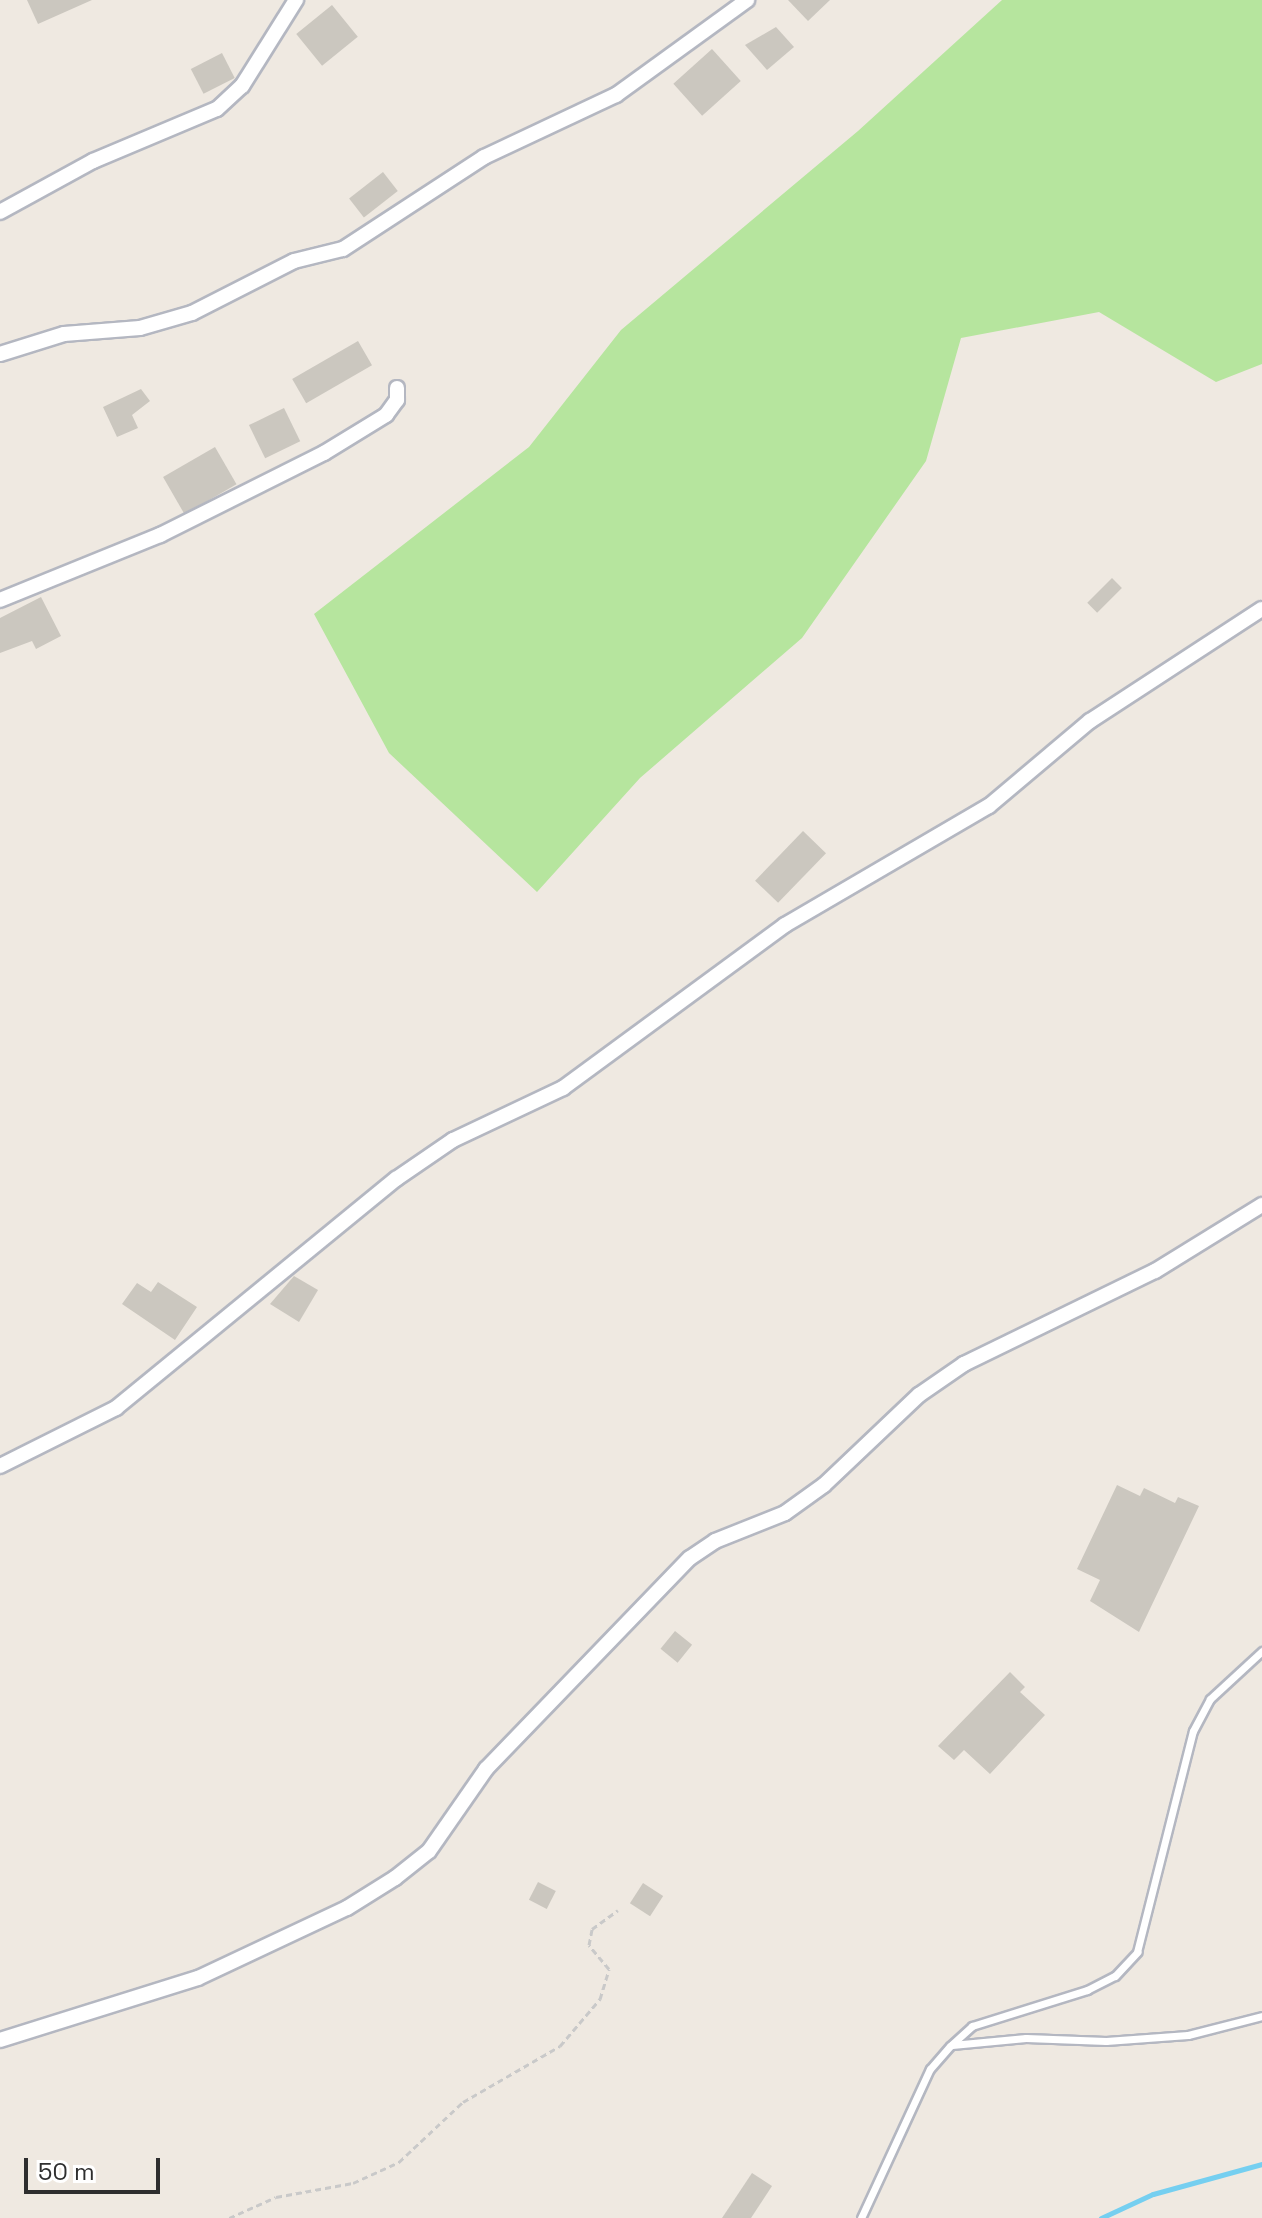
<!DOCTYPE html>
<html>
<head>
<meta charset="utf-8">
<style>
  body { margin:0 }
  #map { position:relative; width:1262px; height:2218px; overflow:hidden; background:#efe9e1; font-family:"Space Grotesk",sans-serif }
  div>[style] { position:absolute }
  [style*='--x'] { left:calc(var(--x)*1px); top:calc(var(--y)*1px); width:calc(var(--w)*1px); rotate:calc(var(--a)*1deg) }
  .green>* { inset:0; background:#b6e59e }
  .stream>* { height:5px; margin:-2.5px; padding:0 2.5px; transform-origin:2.5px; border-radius:2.5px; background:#75cff0 }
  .building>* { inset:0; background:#cbc7bf; transform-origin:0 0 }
  .path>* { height:3px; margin-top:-1.5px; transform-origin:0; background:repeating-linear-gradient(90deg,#c9c9c9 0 6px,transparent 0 10px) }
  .roads { filter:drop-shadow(2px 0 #b4b7c1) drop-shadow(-2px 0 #b4b7c1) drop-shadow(0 2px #b4b7c1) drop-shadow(0 -2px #b4b7c1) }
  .service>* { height:7px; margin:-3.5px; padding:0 3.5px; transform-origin:3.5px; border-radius:3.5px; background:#fff }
  .minor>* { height:14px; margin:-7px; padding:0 7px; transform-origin:7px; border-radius:7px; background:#fff }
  span { translate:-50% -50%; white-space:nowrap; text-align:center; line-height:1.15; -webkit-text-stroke:6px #fff; paint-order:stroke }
  .scale { position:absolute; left:24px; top:2158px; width:136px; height:36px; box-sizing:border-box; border:4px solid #2e2e2e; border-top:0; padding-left:10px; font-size:24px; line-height:28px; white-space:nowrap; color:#2e2e2e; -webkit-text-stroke:6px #fff; paint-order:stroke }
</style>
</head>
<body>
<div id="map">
  <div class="green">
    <div style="clip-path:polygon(1002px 0,1262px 0,1262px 364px,1216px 382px,1099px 312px,961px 338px,926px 461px,802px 638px,640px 778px,537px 892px,389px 753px,314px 614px,529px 447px,621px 330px,858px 131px)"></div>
  </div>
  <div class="stream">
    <div style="--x:1101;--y:2218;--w:57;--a:-24.8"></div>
    <div style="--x:1153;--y:2194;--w:113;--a:-15.4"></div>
  </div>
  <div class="building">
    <div style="clip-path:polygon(27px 0,92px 0,38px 24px)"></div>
    <div style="clip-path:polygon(788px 0,830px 0,808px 21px)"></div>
    <div style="left:332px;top:5px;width:41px;height:46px;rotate:51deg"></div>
    <div style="clip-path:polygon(776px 27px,794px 47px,767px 70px,745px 45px)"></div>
    <div style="left:712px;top:49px;width:43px;height:52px;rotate:48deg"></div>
    <div style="left:222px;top:53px;width:28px;height:35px;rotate:63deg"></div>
    <div style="left:383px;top:172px;width:24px;height:43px;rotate:52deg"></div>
    <div style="left:358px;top:341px;width:28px;height:76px;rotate:60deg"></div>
    <div style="clip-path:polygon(141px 389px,150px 401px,132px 415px,138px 428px,117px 437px,103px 407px)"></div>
    <div style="left:284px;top:408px;width:37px;height:39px;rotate:64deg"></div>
    <div style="left:215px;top:447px;width:43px;height:60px;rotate:60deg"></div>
    <div style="left:1112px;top:578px;width:14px;height:35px;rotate:45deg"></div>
    <div style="clip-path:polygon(41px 597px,61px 636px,36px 649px,32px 641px,0 653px,0 618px)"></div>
    <div style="left:803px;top:831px;width:32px;height:69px;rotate:44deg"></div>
    <div style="clip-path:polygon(294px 1276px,318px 1290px,299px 1322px,270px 1304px)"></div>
    <div style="clip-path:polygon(158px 1282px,197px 1307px,175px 1340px,122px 1304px,137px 1283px,151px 1292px)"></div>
    <div style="clip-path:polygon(1117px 1485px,1140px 1496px,1144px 1488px,1175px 1503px,1178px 1497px,1199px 1506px,1139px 1632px,1090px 1601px,1100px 1580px,1077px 1569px)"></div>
    <div style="left:675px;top:1631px;width:22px;height:23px;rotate:39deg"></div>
    <div style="clip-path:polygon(1010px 1672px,1025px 1687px,1020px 1692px,1045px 1715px,990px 1774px,964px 1750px,954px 1760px,938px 1746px)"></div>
    <div style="left:538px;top:1882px;width:20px;height:20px;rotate:27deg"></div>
    <div style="left:643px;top:1883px;width:24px;height:24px;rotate:33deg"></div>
    <div style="clip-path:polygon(752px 2173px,772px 2186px,751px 2218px,722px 2218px)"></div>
  </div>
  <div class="path">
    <div style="--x:229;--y:2218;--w:51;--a:-24.1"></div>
    <div style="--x:276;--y:2197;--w:78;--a:-10.3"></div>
    <div style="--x:353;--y:2183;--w:51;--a:-24.5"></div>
    <div style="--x:399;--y:2162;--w:88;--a:-43.2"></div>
    <div style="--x:463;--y:2102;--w:112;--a:-30"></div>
    <div style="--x:560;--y:2046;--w:62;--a:-49.6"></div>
    <div style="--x:600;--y:1999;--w:31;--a:-73"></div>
    <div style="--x:609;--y:1969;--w:31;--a:-130"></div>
    <div style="--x:589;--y:1945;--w:16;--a:-79"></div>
    <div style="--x:592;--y:1929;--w:32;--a:-36"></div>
  </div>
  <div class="roads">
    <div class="service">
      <div style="--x:952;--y:2045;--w:74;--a:-5.4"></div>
      <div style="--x:1026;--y:2038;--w:80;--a:2.1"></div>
      <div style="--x:1106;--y:2041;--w:82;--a:-4.2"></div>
      <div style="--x:1188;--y:2035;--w:76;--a:-14.4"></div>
      <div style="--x:861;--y:2218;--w:164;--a:-65.2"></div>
      <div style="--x:930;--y:2069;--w:30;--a:-49"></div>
      <div style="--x:950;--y:2046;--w:30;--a:-42"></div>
      <div style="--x:972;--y:2026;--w:121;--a:-17.4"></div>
      <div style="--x:1087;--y:1990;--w:31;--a:-27"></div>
      <div style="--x:1115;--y:1976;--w:33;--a:-47"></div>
      <div style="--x:1137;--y:1952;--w:228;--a:-75.8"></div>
      <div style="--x:1193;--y:1731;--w:36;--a:-62"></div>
      <div style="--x:1210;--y:1699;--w:71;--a:-42.7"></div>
    </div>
    <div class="minor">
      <div style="--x:0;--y:212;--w:106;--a:-28.7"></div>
      <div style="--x:93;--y:161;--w:134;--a:-22.8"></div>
      <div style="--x:217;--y:109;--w:34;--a:-43"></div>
      <div style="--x:242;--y:86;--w:102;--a:-57.9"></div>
      <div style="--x:0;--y:354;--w:67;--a:-17.4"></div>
      <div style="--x:64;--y:334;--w:76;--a:-4.5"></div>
      <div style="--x:140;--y:328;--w:54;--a:-16.1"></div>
      <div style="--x:192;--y:313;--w:114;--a:-27"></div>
      <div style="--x:294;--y:261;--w:50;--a:-13.8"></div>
      <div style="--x:343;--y:249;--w:168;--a:-33.1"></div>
      <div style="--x:484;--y:157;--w:146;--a:-25.2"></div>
      <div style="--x:616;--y:95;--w:162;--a:-35.9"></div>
      <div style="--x:0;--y:600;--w:173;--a:-22.1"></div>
      <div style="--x:160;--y:535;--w:183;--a:-26.6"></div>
      <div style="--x:324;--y:453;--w:73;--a:-31.5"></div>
      <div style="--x:386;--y:415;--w:19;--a:-54"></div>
      <div style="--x:397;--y:400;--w:12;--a:-90"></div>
      <div style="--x:0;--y:1466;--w:130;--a:-26.6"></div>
      <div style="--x:116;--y:1408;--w:362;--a:-39.3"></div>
      <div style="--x:396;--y:1179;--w:69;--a:-34.4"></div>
      <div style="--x:453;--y:1140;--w:122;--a:-25.3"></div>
      <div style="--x:563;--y:1088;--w:275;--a:-36.3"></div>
      <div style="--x:785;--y:925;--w:236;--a:-30.3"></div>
      <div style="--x:989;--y:806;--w:132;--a:-40.1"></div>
      <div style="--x:1090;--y:721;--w:205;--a:-33.1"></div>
      <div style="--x:0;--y:2040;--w:207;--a:-17.4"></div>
      <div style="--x:198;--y:1978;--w:165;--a:-25.2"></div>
      <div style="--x:347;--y:1908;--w:57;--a:-32"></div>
      <div style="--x:395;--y:1878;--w:43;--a:-38.5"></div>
      <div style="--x:429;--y:1851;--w:100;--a:-55.2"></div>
      <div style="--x:486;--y:1769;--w:293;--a:-46"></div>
      <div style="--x:690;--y:1558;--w:30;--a:-34"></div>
      <div style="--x:715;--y:1541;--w:75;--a:-21.8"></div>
      <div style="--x:785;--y:1513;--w:48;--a:-35.7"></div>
      <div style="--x:824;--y:1485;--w:131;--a:-43.5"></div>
      <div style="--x:919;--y:1395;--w:55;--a:-34.6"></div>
      <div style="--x:964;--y:1364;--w:212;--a:-26"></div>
      <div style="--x:1155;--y:1271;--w:126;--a:-31.7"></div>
    </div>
  </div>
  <div class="scale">50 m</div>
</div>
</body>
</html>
